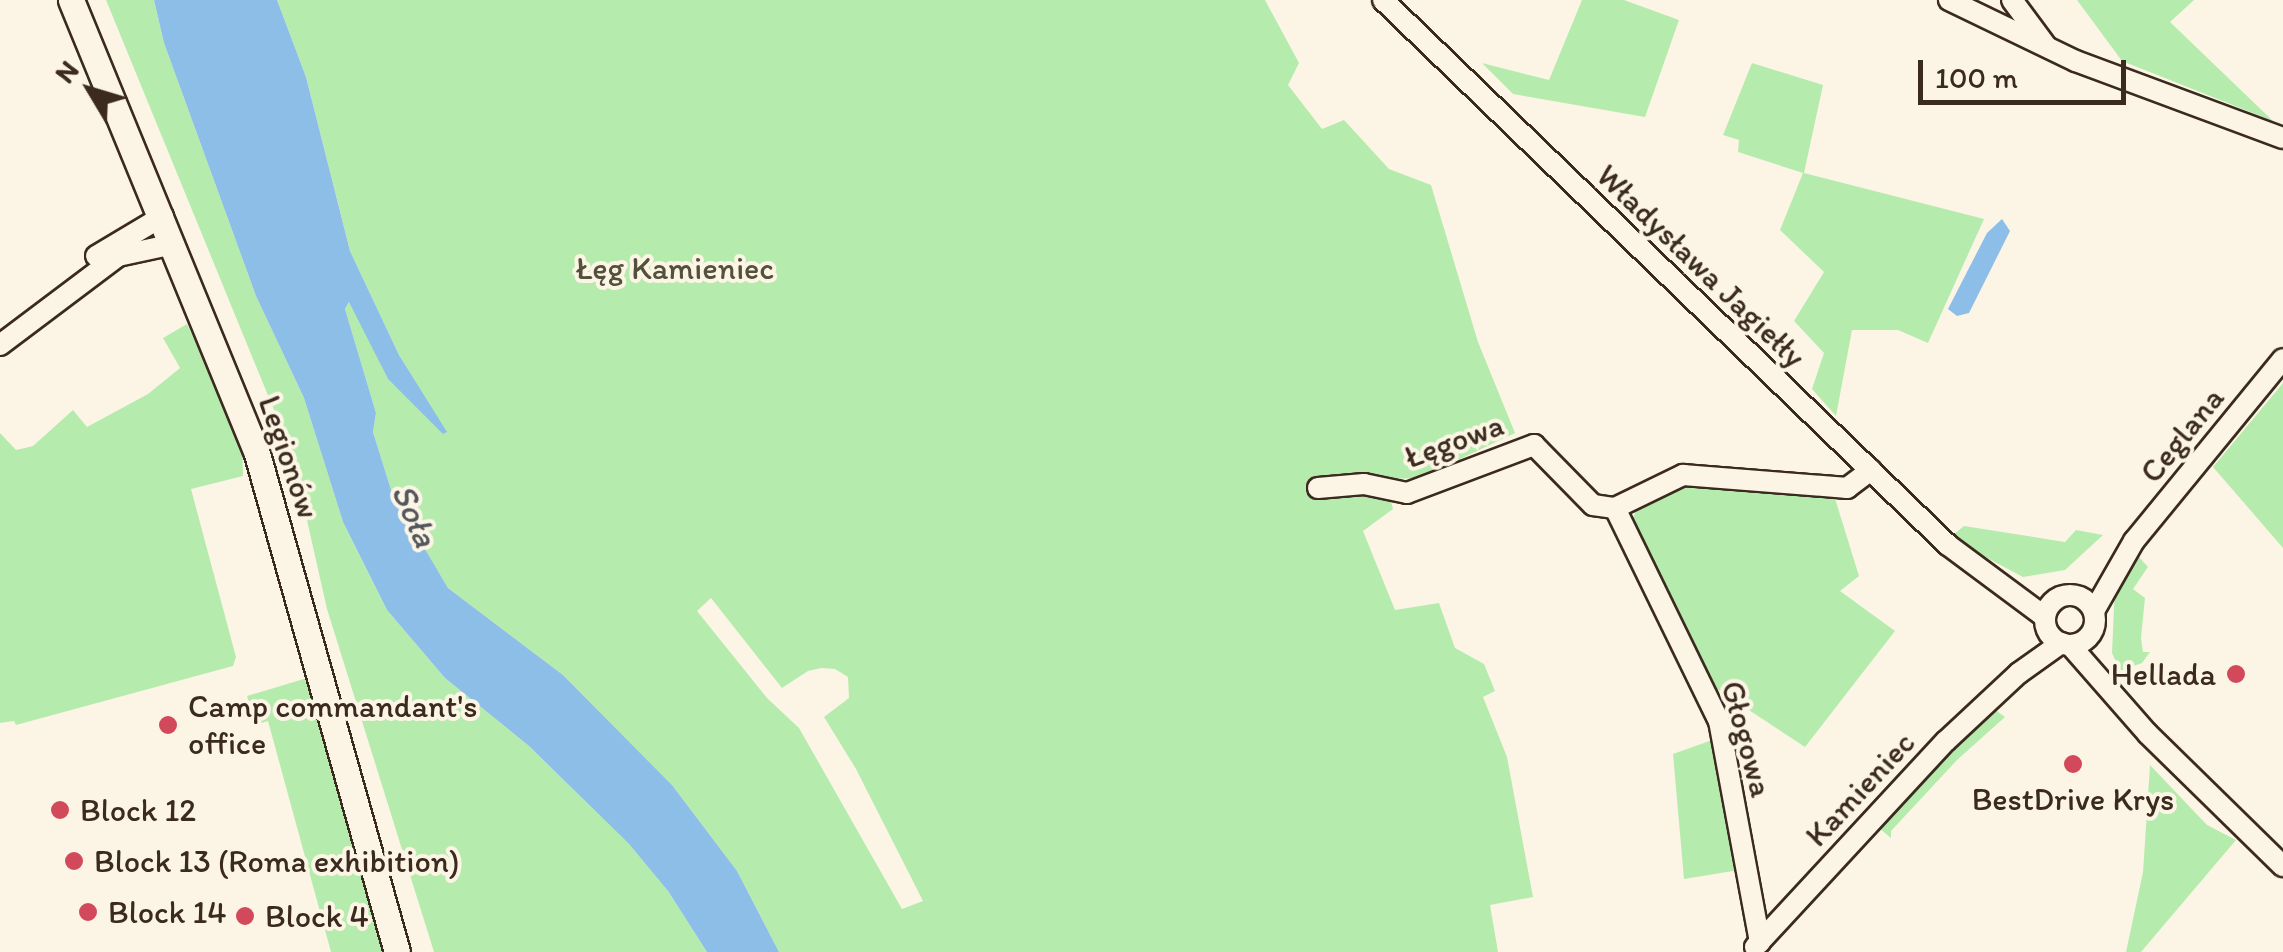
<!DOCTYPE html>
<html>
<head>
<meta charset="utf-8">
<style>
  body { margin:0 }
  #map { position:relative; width:2283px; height:952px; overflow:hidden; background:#fcf5e5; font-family:Itim,sans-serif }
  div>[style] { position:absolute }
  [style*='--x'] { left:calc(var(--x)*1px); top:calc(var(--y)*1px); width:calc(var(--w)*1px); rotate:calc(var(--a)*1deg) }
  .green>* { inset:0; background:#b5ecae }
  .water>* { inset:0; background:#8cbee8 }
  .roads { filter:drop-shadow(2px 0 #3b2a1e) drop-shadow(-2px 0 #3b2a1e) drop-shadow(0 2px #3b2a1e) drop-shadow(0 -2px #3b2a1e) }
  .minor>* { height:20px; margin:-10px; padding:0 10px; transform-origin:10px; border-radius:10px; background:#fcf5e5 }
  .minor>.ring { margin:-10px; padding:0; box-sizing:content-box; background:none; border:20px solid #fcf5e5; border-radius:50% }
  .major>* { height:25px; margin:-12.5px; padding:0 12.5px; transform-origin:12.5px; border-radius:12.5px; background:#fcf5e5 }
  .dots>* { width:28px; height:28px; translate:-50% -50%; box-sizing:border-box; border:5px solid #fcf5e5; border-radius:50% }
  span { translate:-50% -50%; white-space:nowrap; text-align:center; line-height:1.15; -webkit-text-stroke:8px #fcf5e5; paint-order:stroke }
  .street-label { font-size:32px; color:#3b2a1e }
  .park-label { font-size:32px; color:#53513b }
  .poi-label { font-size:32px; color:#3b2a1e }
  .right { translate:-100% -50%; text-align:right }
  .left { translate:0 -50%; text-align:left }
  .water-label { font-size:35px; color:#53565b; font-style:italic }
  .north { position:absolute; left:40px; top:40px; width:100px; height:100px; -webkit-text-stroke:8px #fcf5e5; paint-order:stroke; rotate:308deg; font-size:28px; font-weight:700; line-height:40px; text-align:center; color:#3b2a1e }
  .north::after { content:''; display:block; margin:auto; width:35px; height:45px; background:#3b2a1e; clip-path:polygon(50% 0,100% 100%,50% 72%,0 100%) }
  .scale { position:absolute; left:1918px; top:60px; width:208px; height:45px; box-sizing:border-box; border:5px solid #3b2a1e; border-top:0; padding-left:12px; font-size:30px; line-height:35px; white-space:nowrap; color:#3b2a1e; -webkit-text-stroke:8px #fcf5e5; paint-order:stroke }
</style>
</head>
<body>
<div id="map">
  <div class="green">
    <div style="clip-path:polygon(106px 0,154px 0,164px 43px,256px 296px,304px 398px,343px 522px,387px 610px,445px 678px,529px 746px,629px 844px,668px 891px,707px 952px,434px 952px,327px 609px,292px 454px)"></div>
    <div style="clip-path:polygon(evenodd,277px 0,1265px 0,1299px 63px,1288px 85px,1322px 129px,1344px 120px,1389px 169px,1431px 185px,1478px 342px,1515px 433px,1420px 478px,1385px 479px,1393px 509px,1363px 531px,1395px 610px,1439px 603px,1455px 648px,1484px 664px,1495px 691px,1483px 697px,1507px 757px,1533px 897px,1490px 905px,1498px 952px,779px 952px,737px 871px,672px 785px,563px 675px,448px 588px,392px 493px,373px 432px,376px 413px,345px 309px,350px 301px,388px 379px,446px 432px,399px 355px,350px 251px,306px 77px,277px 0,711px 598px,782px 688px,808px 671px,821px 668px,835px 669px,848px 677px,849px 698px,824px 717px,856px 769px,923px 901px,902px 909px,799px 728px,767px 698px,697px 611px,711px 598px)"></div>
    <div style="clip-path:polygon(1582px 0,1624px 0,1679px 20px,1645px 117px,1513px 94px,1482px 63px,1549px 80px)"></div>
    <div style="clip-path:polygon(2077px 0,2194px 0,2170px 22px,2273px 121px,2122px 61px)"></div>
    <div style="clip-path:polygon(1752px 63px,1823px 85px,1804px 173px,1984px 219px,1928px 343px,1898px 330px,1852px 330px,1836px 416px,1812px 389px,1824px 353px,1794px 321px,1824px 272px,1780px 230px,1803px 173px,1738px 152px,1739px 140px,1723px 135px)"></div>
    <div style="clip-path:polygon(187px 324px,242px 443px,243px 476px,191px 489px,236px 657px,233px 666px,16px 725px,14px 721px,0 723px,0 433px,16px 450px,33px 446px,73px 410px,87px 427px,148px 394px,180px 368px,163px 338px)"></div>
    <div style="clip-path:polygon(2283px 383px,2283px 548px,2213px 467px)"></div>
    <div style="clip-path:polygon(1685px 483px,1833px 492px,1859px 576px,1840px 591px,1895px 631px,1805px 747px,1717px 689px,1630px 528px,1637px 507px)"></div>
    <div style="clip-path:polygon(1964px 526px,2065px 542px,2076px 530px,2103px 535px,2065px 570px,2023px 577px,1978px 553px,1954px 534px)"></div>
    <div style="clip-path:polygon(2139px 557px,2148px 567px,2133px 589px,2145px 598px,2141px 638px,2143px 652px,2150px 652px,2142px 663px,2120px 671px,2112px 653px,2115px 585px)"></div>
    <div style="clip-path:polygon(307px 678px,345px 805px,385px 952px,331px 952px,268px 721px,255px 725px,247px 696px)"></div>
    <div style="clip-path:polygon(1994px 709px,2005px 717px,1957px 760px,1891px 831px,1891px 838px,1879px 828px,1959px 740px)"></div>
    <div style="clip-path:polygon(1715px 739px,1739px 870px,1684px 879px,1673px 754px)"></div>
    <div style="clip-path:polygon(2150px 765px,2207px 825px,2236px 840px,2141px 952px,2126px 952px,2143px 872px)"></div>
  </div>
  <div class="water">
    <div style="clip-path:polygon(154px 0,277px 0,306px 77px,350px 251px,399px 355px,447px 432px,443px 434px,388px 379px,349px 302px,345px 309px,376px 413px,373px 432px,392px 493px,448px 588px,563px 675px,672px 785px,737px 871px,779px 952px,707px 952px,668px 891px,629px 844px,529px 746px,445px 678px,387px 610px,343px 522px,304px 398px,256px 296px,164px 43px)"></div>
    <div style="clip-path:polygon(2002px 219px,2010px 231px,1969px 313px,1957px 316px,1948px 309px,1987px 233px)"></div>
  </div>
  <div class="roads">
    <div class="minor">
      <div style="--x:1383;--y:0;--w:785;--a:43.97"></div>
      <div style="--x:1948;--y:545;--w:121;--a:36.6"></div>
      <div style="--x:1949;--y:0;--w:141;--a:25.7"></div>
      <div style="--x:2076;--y:61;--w:221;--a:20.4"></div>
      <div style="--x:2012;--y:0;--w:57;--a:53.5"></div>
      <div style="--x:96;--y:256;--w:78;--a:-30.8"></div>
      <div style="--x:0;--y:345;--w:148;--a:-37"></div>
      <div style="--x:118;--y:256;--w:57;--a:-12.1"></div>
      <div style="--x:1318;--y:488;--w:46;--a:-5"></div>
      <div style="--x:1364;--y:484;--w:44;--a:11.8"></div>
      <div style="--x:1407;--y:493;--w:136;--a:-20.7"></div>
      <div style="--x:1534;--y:445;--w:84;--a:45.5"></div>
      <div style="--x:1593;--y:505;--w:22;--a:8"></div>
      <div style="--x:1615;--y:508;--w:76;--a:-25.9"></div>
      <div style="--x:1683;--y:475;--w:165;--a:4.5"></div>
      <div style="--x:1847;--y:488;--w:30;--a:-37"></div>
      <div style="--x:1615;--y:508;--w:237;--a:64"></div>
      <div style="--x:1719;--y:721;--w:225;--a:79.5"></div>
      <div class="ring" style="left:2045px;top:595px;width:30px;height:30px"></div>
      <div style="--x:2094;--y:611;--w:81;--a:-60.3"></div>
      <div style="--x:2134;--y:541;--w:235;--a:-50.7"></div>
      <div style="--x:2070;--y:645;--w:118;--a:48.8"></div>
      <div style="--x:2148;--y:734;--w:189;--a:44.4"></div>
      <div style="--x:1755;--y:947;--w:281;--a:-47.2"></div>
      <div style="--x:1946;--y:741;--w:100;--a:-43"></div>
      <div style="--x:2019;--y:673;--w:52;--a:-35.5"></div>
    </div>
    <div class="major">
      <div style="--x:71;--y:0;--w:487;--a:67.7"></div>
      <div style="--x:256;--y:450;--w:521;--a:74.31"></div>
    </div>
  </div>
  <div class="dots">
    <div style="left:2236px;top:674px;background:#d1495b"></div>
    <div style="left:168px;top:725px;background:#d1495b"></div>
    <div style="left:2073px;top:764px;background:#d1495b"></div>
    <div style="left:60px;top:810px;background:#d1495b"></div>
    <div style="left:74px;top:861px;background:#d1495b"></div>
    <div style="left:88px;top:912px;background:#d1495b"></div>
    <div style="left:245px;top:916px;background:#d1495b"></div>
  </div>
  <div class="street-label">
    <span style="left:1701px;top:266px;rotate:44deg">Władysława Jagiełły</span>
    <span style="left:2182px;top:435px;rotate:-51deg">Ceglana</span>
    <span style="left:1454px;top:441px;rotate:-20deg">Łęgowa</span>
    <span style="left:289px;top:457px;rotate:71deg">Legionów</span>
    <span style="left:1747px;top:739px;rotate:75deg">Głogowa</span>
    <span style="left:1860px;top:789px;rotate:-47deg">Kamieniec</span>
  </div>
  <div class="park-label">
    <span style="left:675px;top:268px">Łęg Kamieniec</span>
  </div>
  <div class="poi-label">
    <span class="right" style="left:2216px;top:674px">Hellada</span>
    <span class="left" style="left:188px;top:725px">Camp commandant's<br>office</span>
    <span style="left:2073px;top:799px">BestDrive Krys</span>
    <span class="left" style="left:80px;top:810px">Block 12</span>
    <span class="left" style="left:94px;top:861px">Block 13 (Roma exhibition)</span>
    <span class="left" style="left:108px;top:912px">Block 14</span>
    <span class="left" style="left:265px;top:916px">Block 4</span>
  </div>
  <div class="water-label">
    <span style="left:415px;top:515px;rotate:66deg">Soła</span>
  </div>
  <div class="north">N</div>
  <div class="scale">100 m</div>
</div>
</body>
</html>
